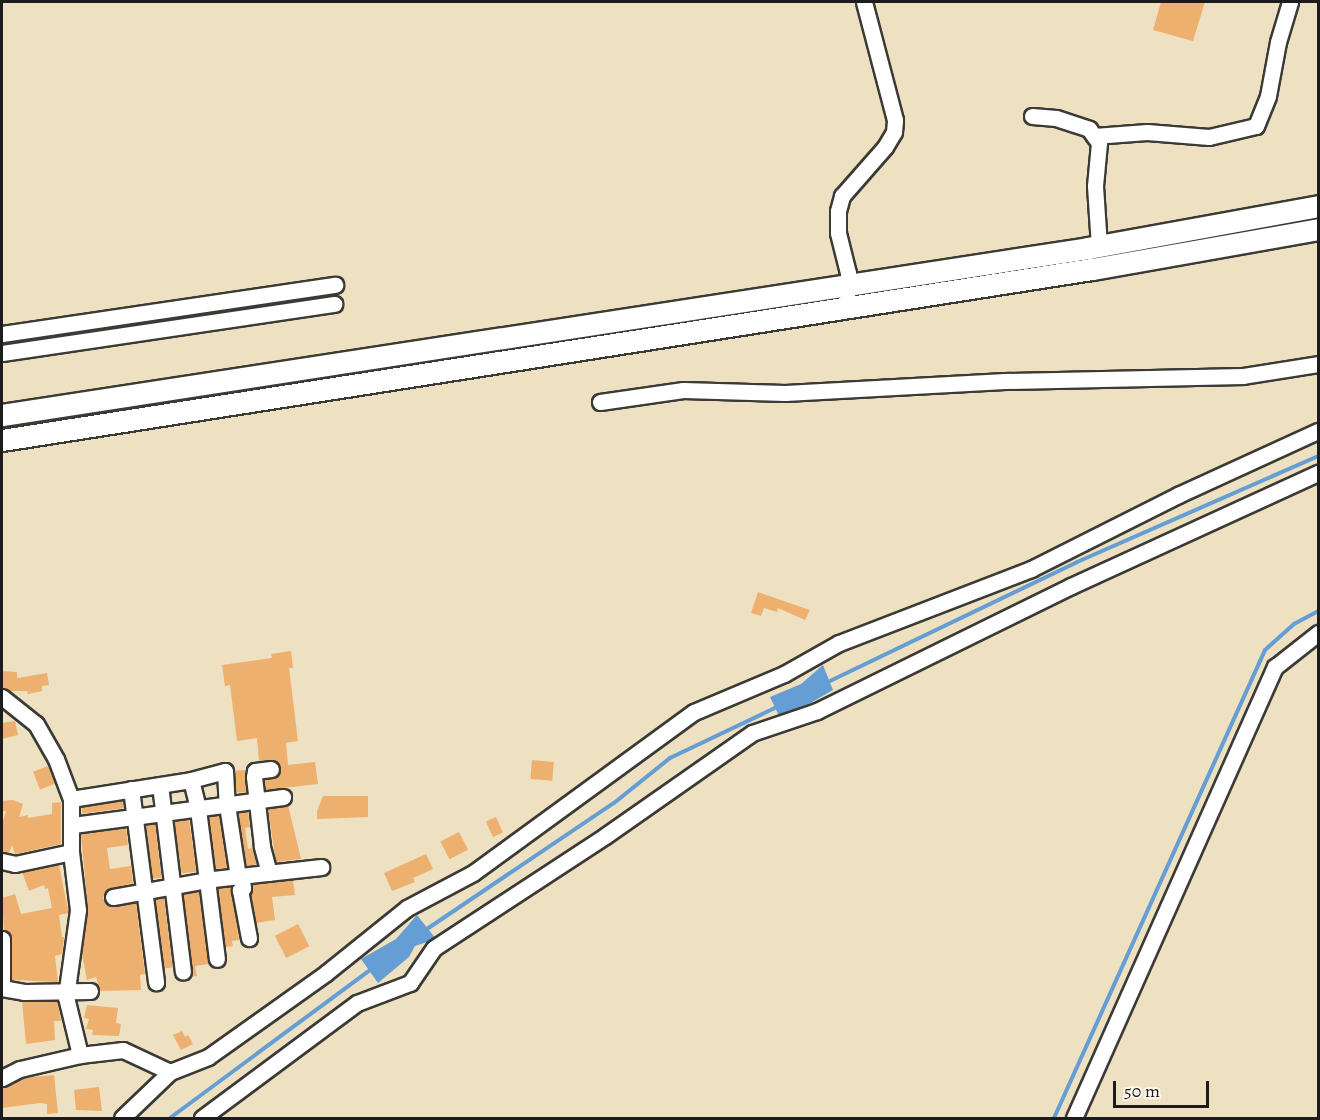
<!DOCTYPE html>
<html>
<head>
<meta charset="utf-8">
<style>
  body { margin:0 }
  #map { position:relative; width:1320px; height:1120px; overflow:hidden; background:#eee1c1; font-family:Alegreya,serif }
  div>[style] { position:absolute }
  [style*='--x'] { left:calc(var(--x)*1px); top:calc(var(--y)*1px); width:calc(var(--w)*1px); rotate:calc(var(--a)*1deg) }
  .water>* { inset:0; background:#649ed4 }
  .stream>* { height:4px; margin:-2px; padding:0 2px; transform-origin:2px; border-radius:2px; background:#649ed4 }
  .building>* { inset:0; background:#edb06e; transform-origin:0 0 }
  .roads { filter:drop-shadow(2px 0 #3c3a35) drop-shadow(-2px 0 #3c3a35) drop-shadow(0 2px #3c3a35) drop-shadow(0 -2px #3c3a35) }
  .minor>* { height:15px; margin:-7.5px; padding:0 7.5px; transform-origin:7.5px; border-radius:7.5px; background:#fff }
  .highway>* { height:21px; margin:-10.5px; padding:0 10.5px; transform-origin:10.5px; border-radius:10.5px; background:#fff }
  span { translate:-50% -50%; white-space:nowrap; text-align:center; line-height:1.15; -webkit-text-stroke:4.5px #fbf7ec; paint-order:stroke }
  .frame { position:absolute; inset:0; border:3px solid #1c1c1c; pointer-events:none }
  .scale { position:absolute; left:1113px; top:1081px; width:96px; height:27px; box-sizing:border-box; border:3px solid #1c1c1c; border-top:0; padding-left:8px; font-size:18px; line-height:21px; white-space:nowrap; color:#1c1c1c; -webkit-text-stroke:4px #fbf7ec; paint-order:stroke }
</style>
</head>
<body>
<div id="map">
  <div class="water">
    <div style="clip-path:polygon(823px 665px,833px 690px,781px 720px,770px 697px,801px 684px)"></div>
    <div style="clip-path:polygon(417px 915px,436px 939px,415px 946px,409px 957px,378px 983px,361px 959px,396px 939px)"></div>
  </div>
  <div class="stream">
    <div style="--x:830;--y:681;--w:274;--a:-25.7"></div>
    <div style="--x:1077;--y:562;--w:263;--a:-23.7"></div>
    <div style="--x:427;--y:929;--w:225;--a:-34"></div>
    <div style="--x:614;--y:803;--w:72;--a:-38.8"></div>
    <div style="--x:670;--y:758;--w:116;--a:-25.5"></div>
    <div style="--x:170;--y:1118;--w:247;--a:-36.5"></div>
    <div style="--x:1054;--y:1118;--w:513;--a:-65.73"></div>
    <div style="--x:1265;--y:650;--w:39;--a:-42"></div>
    <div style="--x:1294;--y:624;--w:27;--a:-28"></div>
  </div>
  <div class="building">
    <div style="clip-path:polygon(1161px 2px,1205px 2px,1193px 41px,1153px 30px)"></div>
    <div style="clip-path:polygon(758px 592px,810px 610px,805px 620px,778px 608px,777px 612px,764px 608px,761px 616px,751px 613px)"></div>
    <div style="clip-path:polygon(291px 651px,293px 668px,289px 668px,298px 741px,286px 743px,288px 765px,315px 762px,318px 784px,265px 790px,264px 780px,277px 776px,281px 767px,274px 760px,259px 761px,257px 738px,237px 741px,230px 685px,225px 686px,222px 665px,272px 658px,271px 654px)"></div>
    <div style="clip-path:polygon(2px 671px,17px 672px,17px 678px,47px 673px,49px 685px,42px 686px,42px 691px,28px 694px,27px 691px,10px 691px,2px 687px)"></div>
    <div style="clip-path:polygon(15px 721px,18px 735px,2px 739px,2px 723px)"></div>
    <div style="left:532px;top:760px;width:22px;height:19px;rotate:5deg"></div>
    <div style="left:48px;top:766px;width:19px;height:16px;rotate:69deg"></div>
    <div style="left:245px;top:770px;width:22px;height:10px;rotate:87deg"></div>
    <div style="clip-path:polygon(323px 796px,368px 796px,368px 817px,317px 819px,317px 811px)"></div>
    <div style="clip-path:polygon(13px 800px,23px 804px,19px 817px,28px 815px,28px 818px,52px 814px,52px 803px,61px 802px,61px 844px,15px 854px,12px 845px,9px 853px,2px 852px,2px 824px,6px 811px,2px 811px,2px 801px)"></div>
    <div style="left:123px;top:801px;width:7px;height:42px;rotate:82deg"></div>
    <div style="clip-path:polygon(288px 805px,301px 859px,276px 862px,268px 809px)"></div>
    <div style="clip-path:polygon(248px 811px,250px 827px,245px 828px,248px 849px,252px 848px,257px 864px,246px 866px,238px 813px)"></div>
    <div style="clip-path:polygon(219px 815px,227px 868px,215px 869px,209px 817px)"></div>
    <div style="left:496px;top:817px;width:17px;height:11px;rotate:66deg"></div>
    <div style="left:189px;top:819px;width:53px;height:15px;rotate:82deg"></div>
    <div style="left:155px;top:824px;width:54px;height:9px;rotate:83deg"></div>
    <div style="clip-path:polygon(126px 828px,128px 845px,107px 848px,110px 869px,131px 866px,133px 883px,107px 889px,103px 898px,110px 906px,136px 903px,145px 974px,140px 975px,141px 990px,100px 991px,96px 977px,87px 980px,82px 954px,88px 909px,81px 834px)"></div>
    <div style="left:459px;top:832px;width:20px;height:21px;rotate:63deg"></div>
    <div style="clip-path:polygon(426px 854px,433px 869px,413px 878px,415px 882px,392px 891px,384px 873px)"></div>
    <div style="clip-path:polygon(59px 865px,68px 910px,68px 913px,59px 915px,62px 937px,64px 937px,62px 954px,55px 956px,58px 982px,12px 980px,12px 939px,10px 934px,4px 930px,2px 898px,15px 894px,21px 914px,52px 908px,48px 888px,45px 889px,44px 885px,29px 891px,22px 872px)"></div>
    <div style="clip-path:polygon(293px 880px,295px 895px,272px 897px,275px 920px,256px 923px,251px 894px,252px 884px)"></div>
    <div style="clip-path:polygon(231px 887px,239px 940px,232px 941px,233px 946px,225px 947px,218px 888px)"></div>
    <div style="clip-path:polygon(199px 891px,209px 964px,195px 966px,197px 976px,191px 977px,183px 894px)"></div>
    <div style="left:164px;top:898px;width:70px;height:9px;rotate:83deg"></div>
    <div style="left:298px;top:924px;width:25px;height:26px;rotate:63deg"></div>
    <div style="clip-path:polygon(22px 1001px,57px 1001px,61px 1021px,54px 1021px,55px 1040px,26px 1044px)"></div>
    <div style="clip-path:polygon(87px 1005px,118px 1008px,116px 1023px,121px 1024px,119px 1036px,92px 1035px,93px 1030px,86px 1029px,89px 1019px,84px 1018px)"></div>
    <div style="clip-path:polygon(182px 1031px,185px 1037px,188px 1035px,193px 1044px,181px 1050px,173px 1035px)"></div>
    <div style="clip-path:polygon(54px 1075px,58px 1113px,47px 1114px,47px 1104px,40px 1103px,2px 1108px,2px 1088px,23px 1078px)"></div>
    <div style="clip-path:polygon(99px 1087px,102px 1111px,76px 1110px,74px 1090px)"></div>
  </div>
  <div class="roads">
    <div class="minor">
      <div style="--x:1032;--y:116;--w:24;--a:5"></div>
      <div style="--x:1056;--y:118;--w:35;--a:18"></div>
      <div style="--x:1089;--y:129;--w:17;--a:54"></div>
      <div style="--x:1099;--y:143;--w:43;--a:95.3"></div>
      <div style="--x:1095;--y:186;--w:60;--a:86.2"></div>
      <div style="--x:1094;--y:136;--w:53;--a:-4.3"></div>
      <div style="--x:1147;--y:132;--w:62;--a:4.6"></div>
      <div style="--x:1209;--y:137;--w:48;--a:-13.2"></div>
      <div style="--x:1256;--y:126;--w:32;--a:-68"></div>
      <div style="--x:1268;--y:96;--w:55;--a:-79.5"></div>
      <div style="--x:1278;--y:42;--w:42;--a:-73.3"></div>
      <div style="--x:847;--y:295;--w:22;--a:-87"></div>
      <div style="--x:848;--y:273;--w:41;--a:-104"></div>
      <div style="--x:838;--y:233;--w:22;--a:-90"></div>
      <div style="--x:838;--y:211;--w:16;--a:-75"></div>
      <div style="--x:842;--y:196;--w:65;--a:-48.7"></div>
      <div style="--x:885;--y:147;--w:17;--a:-59"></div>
      <div style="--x:894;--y:132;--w:12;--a:-85"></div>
      <div style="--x:895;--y:120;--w:122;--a:-104.7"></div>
      <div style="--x:2;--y:334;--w:337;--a:-8.4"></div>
      <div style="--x:2;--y:353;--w:336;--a:-8.4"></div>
      <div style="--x:600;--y:402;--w:84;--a:-8.2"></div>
      <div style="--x:683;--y:390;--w:102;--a:1.7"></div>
      <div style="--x:785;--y:393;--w:220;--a:-3.1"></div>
      <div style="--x:1005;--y:381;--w:238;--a:-1.2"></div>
      <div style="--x:1243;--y:376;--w:76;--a:-9.1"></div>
      <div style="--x:2;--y:697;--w:43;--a:38.5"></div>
      <div style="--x:36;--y:724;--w:40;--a:60.3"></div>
      <div style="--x:56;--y:759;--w:43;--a:69.4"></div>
      <div style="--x:71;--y:799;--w:53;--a:90"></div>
      <div style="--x:71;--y:852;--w:58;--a:83.1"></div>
      <div style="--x:78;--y:910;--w:88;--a:97.9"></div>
      <div style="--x:66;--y:997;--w:60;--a:76.4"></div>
      <div style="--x:191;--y:780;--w:30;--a:76"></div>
      <div style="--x:198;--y:809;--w:151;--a:82.8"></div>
      <div style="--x:160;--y:785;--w:188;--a:83"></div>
      <div style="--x:131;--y:789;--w:195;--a:82.6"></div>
      <div style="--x:71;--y:799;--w:121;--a:-9"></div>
      <div style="--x:191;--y:780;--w:35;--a:-15"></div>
      <div style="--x:225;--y:771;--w:34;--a:87"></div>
      <div style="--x:227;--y:805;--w:73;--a:81.3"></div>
      <div style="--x:238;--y:877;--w:4;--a:27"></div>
      <div style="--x:242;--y:879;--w:9;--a:84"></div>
      <div style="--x:243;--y:888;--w:4;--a:146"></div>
      <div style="--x:240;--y:890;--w:49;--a:79.4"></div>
      <div style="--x:73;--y:825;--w:212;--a:-7.6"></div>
      <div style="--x:2;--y:861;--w:13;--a:13"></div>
      <div style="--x:15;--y:864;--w:57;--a:-12.1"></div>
      <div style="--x:269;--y:873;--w:28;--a:-105"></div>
      <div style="--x:262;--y:846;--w:69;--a:-96.6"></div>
      <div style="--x:254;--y:777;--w:6;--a:-81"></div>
      <div style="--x:255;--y:771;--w:16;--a:-7"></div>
      <div style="--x:113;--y:897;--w:102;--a:-10.2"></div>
      <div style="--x:213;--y:879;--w:109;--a:-6.3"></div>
      <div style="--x:2;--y:939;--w:49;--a:90"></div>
      <div style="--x:2;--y:988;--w:22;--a:10"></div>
      <div style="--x:24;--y:992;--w:66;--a:-0.9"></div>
      <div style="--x:2;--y:1078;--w:20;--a:-27"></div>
      <div style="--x:20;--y:1069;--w:62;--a:-13.1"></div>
      <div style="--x:80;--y:1055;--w:43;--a:-6.6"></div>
      <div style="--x:123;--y:1050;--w:52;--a:25.1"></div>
      <div style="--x:122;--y:1118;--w:66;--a:-43.8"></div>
      <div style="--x:170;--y:1072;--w:41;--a:-21.5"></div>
      <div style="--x:208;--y:1057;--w:145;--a:-35.4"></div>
      <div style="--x:326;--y:973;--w:104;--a:-38.7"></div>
      <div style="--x:407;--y:908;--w:75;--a:-27.9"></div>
      <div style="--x:473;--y:873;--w:273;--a:-36.1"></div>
      <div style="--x:694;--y:712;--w:98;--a:-22.9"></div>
      <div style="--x:784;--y:674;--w:63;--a:-29.4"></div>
      <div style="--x:839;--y:643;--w:206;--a:-21.1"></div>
      <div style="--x:1031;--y:569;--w:165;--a:-26.7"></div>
      <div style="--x:1178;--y:495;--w:154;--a:-24.6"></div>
      <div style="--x:202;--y:1118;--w:193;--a:-36.6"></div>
      <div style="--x:357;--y:1003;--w:57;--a:-20.7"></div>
      <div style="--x:410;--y:983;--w:42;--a:-55.6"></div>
      <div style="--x:434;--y:948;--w:204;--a:-33.2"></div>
      <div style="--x:605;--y:836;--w:179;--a:-35"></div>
      <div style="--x:752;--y:733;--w:69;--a:-18.7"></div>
      <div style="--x:817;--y:711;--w:283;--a:-26.2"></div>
      <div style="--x:1071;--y:586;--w:272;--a:-24.6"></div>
      <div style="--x:1074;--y:1118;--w:494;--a:-66"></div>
      <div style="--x:1275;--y:667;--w:55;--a:-38.3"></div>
    </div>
    <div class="highway">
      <div style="--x:2;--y:415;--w:1099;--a:-8.74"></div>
      <div style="--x:1088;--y:248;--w:234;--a:-10.3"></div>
      <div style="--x:2;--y:440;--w:1103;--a:-8.92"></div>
      <div style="--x:1092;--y:269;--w:230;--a:-10"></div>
    </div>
  </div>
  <div class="frame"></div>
  <div class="scale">50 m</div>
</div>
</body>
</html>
